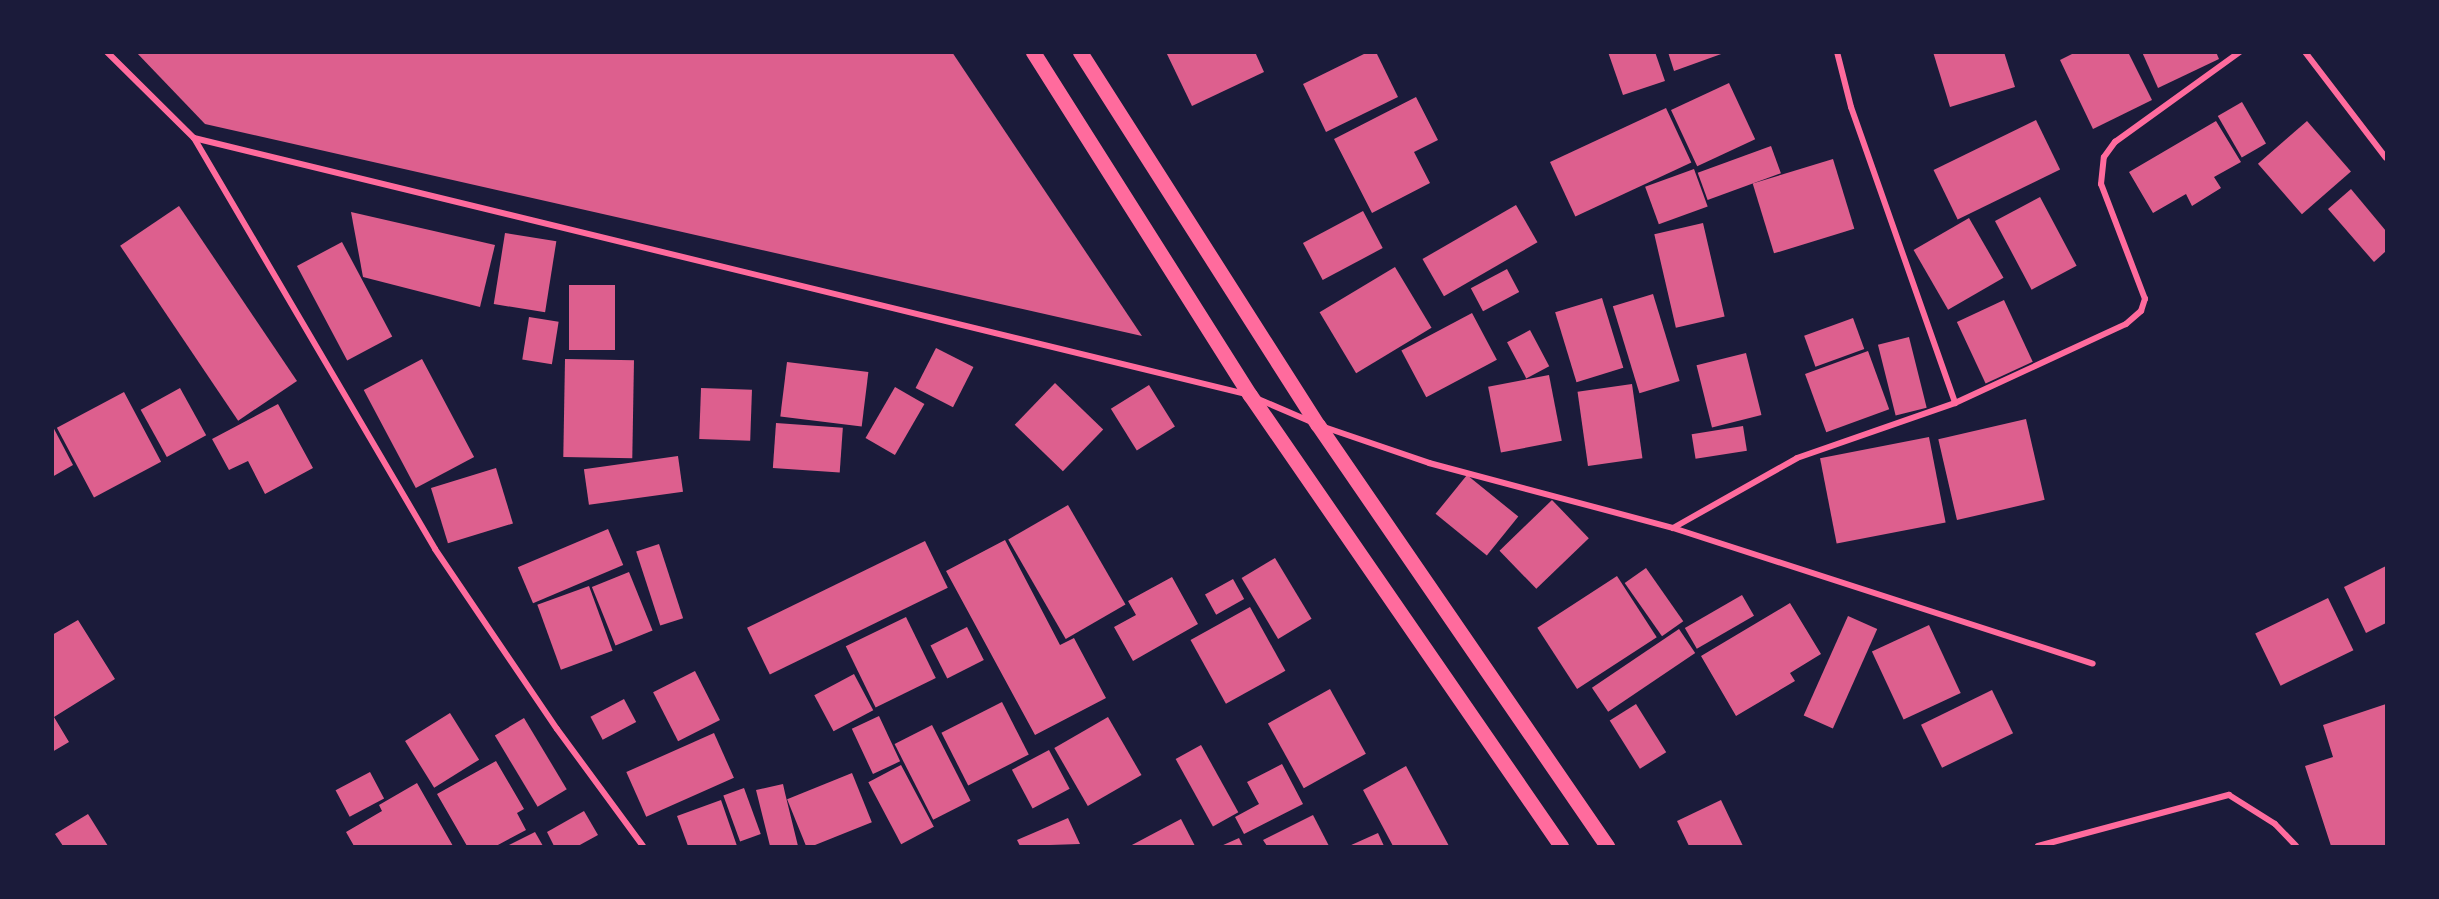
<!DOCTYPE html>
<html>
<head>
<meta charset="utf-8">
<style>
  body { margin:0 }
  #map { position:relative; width:2439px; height:899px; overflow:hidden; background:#1b1b3a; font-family:"PT Sans",sans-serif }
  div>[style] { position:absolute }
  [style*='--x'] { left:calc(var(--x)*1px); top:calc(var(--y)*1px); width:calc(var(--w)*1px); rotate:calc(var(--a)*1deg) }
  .building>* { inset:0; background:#dd5f8e; transform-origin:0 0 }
  .minor>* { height:6px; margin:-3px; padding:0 3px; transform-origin:3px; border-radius:3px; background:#ff6b9d }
  .primary>* { height:15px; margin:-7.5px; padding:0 7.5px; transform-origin:7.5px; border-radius:7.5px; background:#ff6b9d }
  span { translate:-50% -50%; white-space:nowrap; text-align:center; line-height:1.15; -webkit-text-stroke:6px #1b1b3a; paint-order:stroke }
  .frame { position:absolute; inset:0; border:54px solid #1b1b3a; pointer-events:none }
</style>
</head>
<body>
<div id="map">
  <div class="building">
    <div style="clip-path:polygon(136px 52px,952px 52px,1142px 336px,205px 124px)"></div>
    <div style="clip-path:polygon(1166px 52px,1255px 52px,1264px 72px,1192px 106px)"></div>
    <div style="clip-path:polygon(1368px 52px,1376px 52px,1398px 97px,1326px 132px,1303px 84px)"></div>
    <div style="clip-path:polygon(1608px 52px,1655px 52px,1665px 81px,1623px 95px)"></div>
    <div style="clip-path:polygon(1668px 52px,1724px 52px,1724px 53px,1674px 71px)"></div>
    <div style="clip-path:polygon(1933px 52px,2004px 52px,2015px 87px,1950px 107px)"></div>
    <div style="clip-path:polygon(2076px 52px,2128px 52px,2152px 100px,2093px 129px,2060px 60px)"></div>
    <div style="clip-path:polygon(2142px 52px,2216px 52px,2219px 59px,2158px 88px)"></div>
    <div style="left:1729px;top:83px;width:62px;height:64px;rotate:65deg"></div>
    <div style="clip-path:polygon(1416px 97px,1438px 140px,1414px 152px,1430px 183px,1372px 213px,1334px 139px)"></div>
    <div style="left:2242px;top:102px;width:48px;height:28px;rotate:60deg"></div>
    <div style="left:1666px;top:108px;width:60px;height:128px;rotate:65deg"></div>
    <div style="left:2036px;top:120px;width:55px;height:114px;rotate:64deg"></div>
    <div style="clip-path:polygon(2216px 121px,2241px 162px,2214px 177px,2221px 188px,2192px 206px,2186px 194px,2153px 213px,2129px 172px)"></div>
    <div style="left:2307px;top:121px;width:67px;height:65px;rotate:49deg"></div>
    <div style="left:1771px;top:146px;width:29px;height:78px;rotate:70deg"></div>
    <div style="left:1833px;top:159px;width:73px;height:84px;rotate:73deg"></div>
    <div style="left:1694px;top:169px;width:40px;height:52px;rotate:70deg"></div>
    <div style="clip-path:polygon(2351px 189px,2386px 231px,2386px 251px,2374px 262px,2328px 209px)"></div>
    <div style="left:2040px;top:197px;width:78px;height:51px;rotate:62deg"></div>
    <div style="left:1516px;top:205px;width:43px;height:108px;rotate:60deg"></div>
    <div style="left:179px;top:206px;width:211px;height:71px;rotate:56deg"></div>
    <div style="left:1363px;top:211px;width:42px;height:68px;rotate:62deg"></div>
    <div style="clip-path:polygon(351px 212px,495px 245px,480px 307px,363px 277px)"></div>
    <div style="left:1969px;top:218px;width:69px;height:64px;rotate:60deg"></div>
    <div style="left:1703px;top:223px;width:96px;height:50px;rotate:77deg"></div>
    <div style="left:505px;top:233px;width:52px;height:72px;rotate:9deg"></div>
    <div style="left:342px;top:242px;width:107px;height:51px;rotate:62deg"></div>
    <div style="left:1395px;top:267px;width:71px;height:88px;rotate:59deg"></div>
    <div style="left:1507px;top:269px;width:26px;height:41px;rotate:62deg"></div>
    <div style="left:615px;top:285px;width:65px;height:46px;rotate:90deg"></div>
    <div style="left:1653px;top:294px;width:91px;height:42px;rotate:73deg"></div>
    <div style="left:1602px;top:298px;width:73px;height:49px;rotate:73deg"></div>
    <div style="left:2004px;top:300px;width:68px;height:52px;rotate:65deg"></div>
    <div style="left:1472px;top:313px;width:53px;height:80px;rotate:62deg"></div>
    <div style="left:529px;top:317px;width:30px;height:43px;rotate:9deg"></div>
    <div style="left:1853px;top:318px;width:33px;height:52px;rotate:70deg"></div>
    <div style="left:1530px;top:330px;width:41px;height:26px;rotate:62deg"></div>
    <div style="left:1909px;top:337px;width:73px;height:32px;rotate:76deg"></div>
    <div style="left:936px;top:348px;width:42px;height:45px;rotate:27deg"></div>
    <div style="left:1868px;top:351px;width:62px;height:67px;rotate:70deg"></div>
    <div style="left:1746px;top:353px;width:64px;height:51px;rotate:76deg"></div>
    <div style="left:422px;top:359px;width:111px;height:66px;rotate:62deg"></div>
    <div style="left:565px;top:359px;width:69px;height:98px;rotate:1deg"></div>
    <div style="left:787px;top:362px;width:82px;height:55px;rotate:7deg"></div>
    <div style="left:1549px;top:375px;width:67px;height:62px;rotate:79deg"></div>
    <div style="left:1055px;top:383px;width:67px;height:58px;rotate:44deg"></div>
    <div style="left:1632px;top:384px;width:75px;height:55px;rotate:82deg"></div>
    <div style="left:1149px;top:385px;width:49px;height:45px;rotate:58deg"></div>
    <div style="left:895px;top:387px;width:34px;height:59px;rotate:30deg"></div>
    <div style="left:180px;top:388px;width:54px;height:45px;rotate:61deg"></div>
    <div style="left:701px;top:388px;width:51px;height:51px;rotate:2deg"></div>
    <div style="left:124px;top:392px;width:79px;height:76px;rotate:62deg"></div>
    <div style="clip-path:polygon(278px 404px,313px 468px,265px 494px,248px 461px,229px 470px,212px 439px)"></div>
    <div style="left:2026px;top:419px;width:83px;height:90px;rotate:77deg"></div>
    <div style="left:776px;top:423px;width:67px;height:45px;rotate:4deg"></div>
    <div style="clip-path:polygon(52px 425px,73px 465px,52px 477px)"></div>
    <div style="left:1743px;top:426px;width:25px;height:52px;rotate:81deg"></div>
    <div style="left:1929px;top:437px;width:87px;height:111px;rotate:79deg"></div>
    <div style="left:678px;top:456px;width:36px;height:95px;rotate:82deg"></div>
    <div style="left:496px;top:468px;width:58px;height:68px;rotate:73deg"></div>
    <div style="left:1467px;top:475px;width:66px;height:50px;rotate:39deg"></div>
    <div style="left:1552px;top:500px;width:53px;height:73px;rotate:46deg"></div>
    <div style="left:1068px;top:505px;width:115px;height:69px;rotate:60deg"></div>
    <div style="left:608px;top:529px;width:39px;height:98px;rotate:67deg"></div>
    <div style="clip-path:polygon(1005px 540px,1060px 645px,1074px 638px,1106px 698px,1035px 735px,946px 571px)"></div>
    <div style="left:925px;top:541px;width:52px;height:198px;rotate:64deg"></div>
    <div style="left:659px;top:544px;width:78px;height:24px;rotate:72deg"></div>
    <div style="left:1275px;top:558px;width:71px;height:39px;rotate:59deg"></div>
    <div style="clip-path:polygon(2386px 566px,2386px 623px,2366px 633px,2344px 587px)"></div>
    <div style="left:1646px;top:568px;width:65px;height:26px;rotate:55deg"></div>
    <div style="left:629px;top:572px;width:63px;height:40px;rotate:68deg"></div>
    <div style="left:1617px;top:576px;width:73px;height:95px;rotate:57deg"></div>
    <div style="clip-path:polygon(1172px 577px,1198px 624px,1133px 661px,1114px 627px,1136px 615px,1128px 601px)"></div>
    <div style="left:1233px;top:579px;width:23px;height:32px;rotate:61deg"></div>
    <div style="left:589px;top:586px;width:69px;height:55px;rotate:70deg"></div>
    <div style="left:1742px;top:595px;width:24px;height:66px;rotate:60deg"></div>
    <div style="left:2328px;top:598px;width:58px;height:81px;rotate:64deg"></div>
    <div style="clip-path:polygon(1790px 603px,1821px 654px,1790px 673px,1795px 681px,1736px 716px,1701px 656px)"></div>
    <div style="left:1250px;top:607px;width:73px;height:68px;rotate:61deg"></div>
    <div style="left:1848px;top:616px;width:32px;height:109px;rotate:24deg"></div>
    <div style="left:906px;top:617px;width:68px;height:67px;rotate:64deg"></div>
    <div style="clip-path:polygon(78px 620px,115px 679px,54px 717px,69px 742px,52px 752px,52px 635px)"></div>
    <div style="left:1929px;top:625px;width:75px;height:63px;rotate:65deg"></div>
    <div style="left:967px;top:627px;width:37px;height:41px;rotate:63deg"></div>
    <div style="left:1679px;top:629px;width:29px;height:105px;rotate:56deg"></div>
    <div style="left:695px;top:671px;width:55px;height:47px;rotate:63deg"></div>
    <div style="left:854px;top:674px;width:41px;height:45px;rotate:62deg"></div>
    <div style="left:1330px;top:689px;width:74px;height:71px;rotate:61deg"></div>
    <div style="left:1992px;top:690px;width:48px;height:79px;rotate:64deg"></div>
    <div style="left:624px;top:699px;width:26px;height:38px;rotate:62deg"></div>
    <div style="left:1002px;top:702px;width:59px;height:68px;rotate:63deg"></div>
    <div style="left:1636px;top:704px;width:57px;height:31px;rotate:58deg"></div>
    <div style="clip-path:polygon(2386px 704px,2386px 846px,2331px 846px,2305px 766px,2333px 757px,2323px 725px)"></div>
    <div style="left:450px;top:713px;width:55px;height:53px;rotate:58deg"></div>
    <div style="left:879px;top:716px;width:50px;height:30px;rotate:65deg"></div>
    <div style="left:1108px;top:717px;width:67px;height:62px;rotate:60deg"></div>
    <div style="left:524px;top:718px;width:83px;height:34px;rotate:59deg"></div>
    <div style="left:932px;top:725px;width:85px;height:42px;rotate:63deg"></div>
    <div style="left:714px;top:733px;width:49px;height:96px;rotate:66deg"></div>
    <div style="left:1201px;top:745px;width:77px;height:29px;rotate:61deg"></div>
    <div style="left:1049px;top:750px;width:44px;height:42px;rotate:62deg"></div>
    <div style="clip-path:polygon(496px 761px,524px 809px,517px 813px,526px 830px,496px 846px,467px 846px,437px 794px)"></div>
    <div style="clip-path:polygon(1282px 764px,1303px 804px,1244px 834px,1235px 817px,1259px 804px,1247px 782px)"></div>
    <div style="left:901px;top:765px;width:70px;height:37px;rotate:62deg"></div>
    <div style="clip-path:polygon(1406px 766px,1449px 846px,1393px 846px,1363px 790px)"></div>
    <div style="left:370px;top:772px;width:30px;height:39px;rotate:62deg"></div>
    <div style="left:852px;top:773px;width:53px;height:70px;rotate:68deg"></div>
    <div style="clip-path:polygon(417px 783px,453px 846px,354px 846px,346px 832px,382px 811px,379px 805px)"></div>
    <div style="clip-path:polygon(783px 784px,785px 793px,798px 846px,770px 846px,756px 790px)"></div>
    <div style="left:744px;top:788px;width:49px;height:22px;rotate:70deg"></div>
    <div style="clip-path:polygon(721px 800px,737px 846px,688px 846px,677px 816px)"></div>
    <div style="clip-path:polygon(1721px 800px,1743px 846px,1689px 846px,1677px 821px)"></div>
    <div style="clip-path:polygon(584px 811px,598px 835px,578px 846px,554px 846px,547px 832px)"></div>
    <div style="clip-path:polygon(88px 814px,108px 846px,63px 846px,55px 834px)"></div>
    <div style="clip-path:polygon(1313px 815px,1329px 846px,1267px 846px,1263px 840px)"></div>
    <div style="clip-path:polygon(1068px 818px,1080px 844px,1020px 846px,1017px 840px)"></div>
    <div style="clip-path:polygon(1181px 819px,1195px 846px,1130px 846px)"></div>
    <div style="clip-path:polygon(535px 832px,543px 846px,507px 846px)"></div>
    <div style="clip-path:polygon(1378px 833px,1384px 846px,1349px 846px)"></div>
    <div style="clip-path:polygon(1239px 838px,1243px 846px,1221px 846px)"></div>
  </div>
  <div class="minor">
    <div style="--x:107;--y:52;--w:122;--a:44.7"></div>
    <div style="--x:194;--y:138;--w:476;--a:59.6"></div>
    <div style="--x:435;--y:549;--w:217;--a:55.9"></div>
    <div style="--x:557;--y:729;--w:145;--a:53.7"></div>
    <div style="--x:1837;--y:52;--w:57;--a:75.7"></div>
    <div style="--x:1851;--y:107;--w:314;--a:70.6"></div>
    <div style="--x:2305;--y:52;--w:133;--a:52.6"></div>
    <div style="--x:194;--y:138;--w:1083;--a:13.68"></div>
    <div style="--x:1258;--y:399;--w:59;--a:23.1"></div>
    <div style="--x:1324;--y:427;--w:111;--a:18.9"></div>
    <div style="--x:1429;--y:463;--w:253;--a:14.9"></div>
    <div style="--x:1673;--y:528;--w:441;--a:17.9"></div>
    <div style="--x:1673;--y:528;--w:142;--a:-29.4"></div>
    <div style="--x:1797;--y:458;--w:167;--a:-19.2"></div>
    <div style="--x:1955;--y:403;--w:188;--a:-24.8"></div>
    <div style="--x:2126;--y:324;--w:20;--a:-41"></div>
    <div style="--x:2141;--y:311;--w:13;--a:-72"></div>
    <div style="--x:2145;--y:299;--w:123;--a:-110.9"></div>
    <div style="--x:2101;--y:184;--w:27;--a:-84"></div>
    <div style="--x:2104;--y:157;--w:19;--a:-54"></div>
    <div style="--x:2115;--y:142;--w:154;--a:-35.8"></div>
    <div style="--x:2038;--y:846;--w:198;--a:-15"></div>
    <div style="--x:2229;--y:795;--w:54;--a:32.2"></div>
    <div style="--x:2275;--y:824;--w:30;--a:46"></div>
  </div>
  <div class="primary">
    <div style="--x:1033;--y:52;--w:406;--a:57.7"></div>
    <div style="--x:1250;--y:395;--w:548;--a:55.41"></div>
    <div style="--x:1080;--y:52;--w:442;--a:57.5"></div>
    <div style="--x:1318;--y:425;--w:511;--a:55.53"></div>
  </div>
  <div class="frame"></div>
</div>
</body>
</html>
